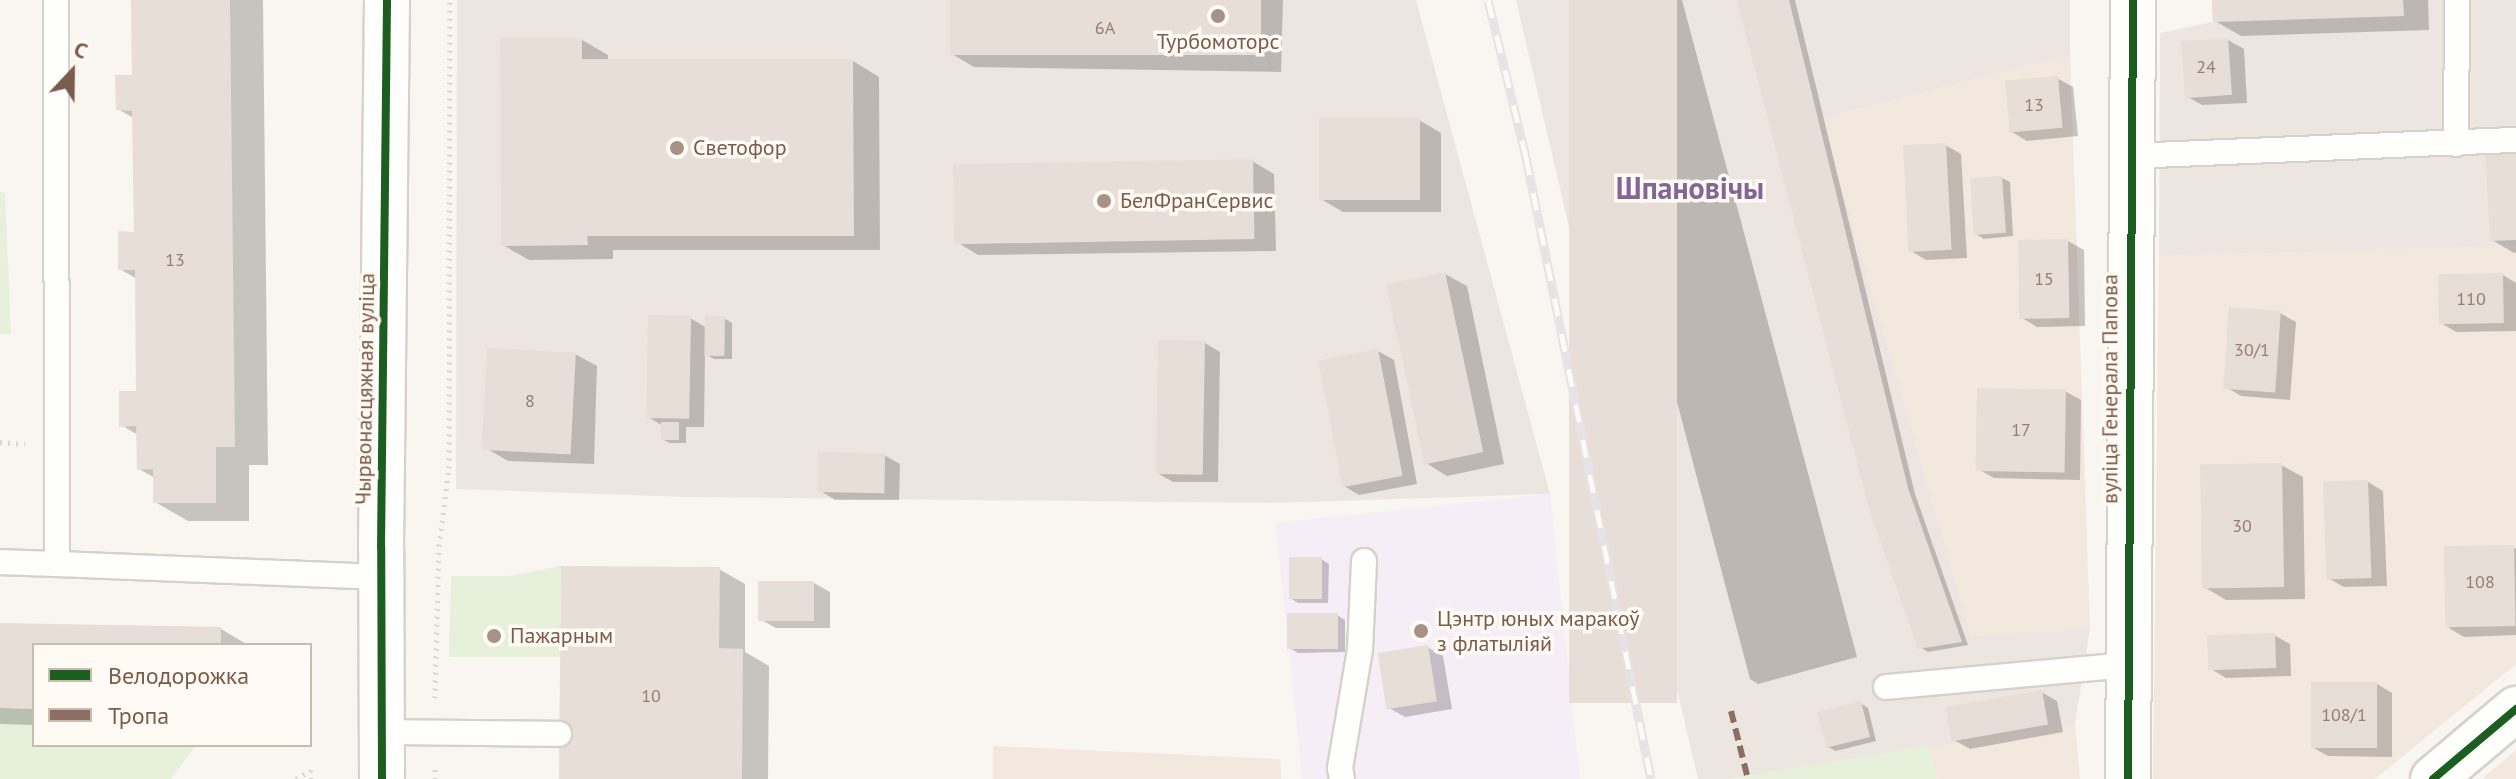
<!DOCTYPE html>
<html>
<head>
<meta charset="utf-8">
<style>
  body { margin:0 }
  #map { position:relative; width:2516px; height:779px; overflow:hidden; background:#f9f5f0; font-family:"PT Sans",sans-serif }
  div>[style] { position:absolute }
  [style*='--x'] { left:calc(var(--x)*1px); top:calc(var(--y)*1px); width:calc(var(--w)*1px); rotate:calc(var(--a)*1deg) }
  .residential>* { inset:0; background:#f2e8de }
  .industrial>* { inset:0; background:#ede5e0 }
  .education>* { inset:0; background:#f6eef6; transform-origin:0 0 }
  .green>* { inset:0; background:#e7f0db }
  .shadow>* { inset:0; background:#0003 }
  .building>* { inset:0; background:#e6ded7; transform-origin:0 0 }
  .path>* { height:5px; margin-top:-2.5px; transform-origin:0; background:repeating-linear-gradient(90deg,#dcd5d0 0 2px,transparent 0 8px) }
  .roads { filter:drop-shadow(2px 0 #d7d1cb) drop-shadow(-2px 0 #d7d1cb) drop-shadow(0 2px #d7d1cb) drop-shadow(0 -2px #d7d1cb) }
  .service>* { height:24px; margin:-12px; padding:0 12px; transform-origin:12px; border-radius:12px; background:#fefefd }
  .minor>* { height:44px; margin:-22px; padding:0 22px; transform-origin:22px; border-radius:22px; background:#fefefd }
  .rail>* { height:9px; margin-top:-4.5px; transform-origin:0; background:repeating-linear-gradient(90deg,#fffaf3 0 18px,#e6e3e7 0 36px); box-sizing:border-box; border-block:2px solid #e6e3e7 }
  .quiet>* { height:6px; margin-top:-3px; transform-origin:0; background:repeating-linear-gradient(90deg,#8d6e63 0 12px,transparent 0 18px) }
  .cycleway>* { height:8px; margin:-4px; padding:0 4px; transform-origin:4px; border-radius:4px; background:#1b5e20 }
  .dots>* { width:22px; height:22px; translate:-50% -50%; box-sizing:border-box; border:4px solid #fffaf3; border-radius:50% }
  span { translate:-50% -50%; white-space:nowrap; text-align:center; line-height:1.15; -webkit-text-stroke:7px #fffaf3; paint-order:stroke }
  .number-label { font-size:18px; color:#977e72 }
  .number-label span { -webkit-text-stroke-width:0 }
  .poi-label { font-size:22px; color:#7a5c4d }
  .left { translate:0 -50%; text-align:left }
  .street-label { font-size:22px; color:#7a5c4d }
  .district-label { font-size:30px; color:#846695; font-weight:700 }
  .legend { position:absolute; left:32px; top:643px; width:280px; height:104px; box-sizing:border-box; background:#fffaf3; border:2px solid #cabbb1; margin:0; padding:10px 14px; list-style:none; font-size:24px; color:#7a5c4d }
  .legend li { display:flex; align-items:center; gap:16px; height:40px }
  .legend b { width:40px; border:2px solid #cabbb1 }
  .north { position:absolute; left:32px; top:32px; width:80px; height:80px; -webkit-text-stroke:6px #fffaf3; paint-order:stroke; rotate:22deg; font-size:22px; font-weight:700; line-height:32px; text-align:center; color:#7a5c4d }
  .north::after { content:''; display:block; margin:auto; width:28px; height:36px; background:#7a5c4d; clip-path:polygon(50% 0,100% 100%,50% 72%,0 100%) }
</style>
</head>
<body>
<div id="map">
  <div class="residential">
    <div style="clip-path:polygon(2070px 55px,2090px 628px,1971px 638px,1822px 118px)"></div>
    <div style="clip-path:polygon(2516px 246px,2516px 664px,2375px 779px,2153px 779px,2159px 256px)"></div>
    <div style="clip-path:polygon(2075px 724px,2080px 779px,1937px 779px,1928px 745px)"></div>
    <div style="clip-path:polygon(993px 746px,1280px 759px,1281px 779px,993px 779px)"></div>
    <div style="clip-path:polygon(2516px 750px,2516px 779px,2482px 779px)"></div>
  </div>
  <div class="industrial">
    <div style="clip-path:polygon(457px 0,1416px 0,1550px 494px,1274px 503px,688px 497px,456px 489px)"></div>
    <div style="clip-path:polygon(1516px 0,2070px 0,2070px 55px,1822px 118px,1971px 637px,2090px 628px,2075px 724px,1729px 779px,1698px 779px)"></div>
    <div style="clip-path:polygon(2212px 0,2516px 0,2516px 246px,2159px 256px,2160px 33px,2213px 22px)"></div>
  </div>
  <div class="education">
    <div style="left:1550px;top:494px;width:287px;height:276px;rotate:84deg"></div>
  </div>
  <div class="green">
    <div style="clip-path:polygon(0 192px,5px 193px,11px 334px,0 334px)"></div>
    <div style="clip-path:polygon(561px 566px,560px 657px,449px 657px,451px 576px,509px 576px)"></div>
    <div style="clip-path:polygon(0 708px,34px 709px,34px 745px,196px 745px,171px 779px,0 779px)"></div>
    <div style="clip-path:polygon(1928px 745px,1937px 779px,1729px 779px)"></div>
  </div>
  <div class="shadow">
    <div style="clip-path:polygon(133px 0,263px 0,268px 465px,249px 465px,249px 521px,188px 521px,155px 502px,155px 478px,139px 469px,138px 435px,121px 425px,138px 393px,137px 279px,120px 269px,136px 234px,135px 119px,118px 109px,134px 77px)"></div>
    <div style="clip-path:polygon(952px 0,1283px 0,1281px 72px,974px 67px,952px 54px)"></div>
    <div style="clip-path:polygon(1571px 0,1682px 0,1857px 657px,1758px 684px,1750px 679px)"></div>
    <div style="clip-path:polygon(1739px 0,1795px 0,1915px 494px,1968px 645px,1928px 652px,1920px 647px)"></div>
    <div style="clip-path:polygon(2214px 0,2428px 0,2429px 30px,2241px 36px,2215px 21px)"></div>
    <div style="clip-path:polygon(582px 40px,608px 55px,608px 61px,853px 61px,879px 77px,880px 250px,613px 250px,613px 259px,529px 260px,503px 245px)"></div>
    <div style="clip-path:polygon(2228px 40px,2244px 49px,2247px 103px,2202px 105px,2186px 96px)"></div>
    <div style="clip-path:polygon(2057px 78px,2073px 87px,2078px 136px,2027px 141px,2012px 132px)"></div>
    <div style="clip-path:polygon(1419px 120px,1441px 133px,1441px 212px,1343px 212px,1321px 199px)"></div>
    <div style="clip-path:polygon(1945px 145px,1961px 154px,1967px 258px,1926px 260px,1911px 251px)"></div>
    <div style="clip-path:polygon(2516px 149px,2516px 253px,2514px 253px,2492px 240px)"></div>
    <div style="clip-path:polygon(1252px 161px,1274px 174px,1276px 251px,978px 255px,957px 242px)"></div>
    <div style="clip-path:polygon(2002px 178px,2010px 182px,2013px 236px,1984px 239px,1976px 234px)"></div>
    <div style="clip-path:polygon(2068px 241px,2084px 250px,2085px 326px,2037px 327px,2022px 318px)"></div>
    <div style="clip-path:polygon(1445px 274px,1467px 286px,1504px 464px,1447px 476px,1426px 463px)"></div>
    <div style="clip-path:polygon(2503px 275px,2516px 283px,2516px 331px,2456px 332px,2441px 323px)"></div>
    <div style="clip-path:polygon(2280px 313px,2296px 322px,2290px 400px,2241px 396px,2226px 387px)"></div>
    <div style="clip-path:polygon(690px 318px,707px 328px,724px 318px,732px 323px,732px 359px,714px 359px,705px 354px,704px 427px,686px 427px,686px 443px,670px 443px,662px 439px,663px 426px,648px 417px)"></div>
    <div style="clip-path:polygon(1205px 343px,1220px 352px,1218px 482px,1173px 482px,1157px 473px)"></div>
    <div style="clip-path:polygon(1378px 351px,1394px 360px,1417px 484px,1359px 495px,1344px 486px)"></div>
    <div style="clip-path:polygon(575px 354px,597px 366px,594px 464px,508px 461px,486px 448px)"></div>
    <div style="clip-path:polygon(2065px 391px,2081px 400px,2080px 480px,1994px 478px,1978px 469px)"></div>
    <div style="clip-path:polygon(884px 455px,900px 464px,899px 500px,835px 500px,819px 490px)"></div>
    <div style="clip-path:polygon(2281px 465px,2303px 477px,2305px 599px,2226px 600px,2204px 587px)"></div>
    <div style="clip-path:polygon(2368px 482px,2383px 491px,2387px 586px,2344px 587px,2328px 578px)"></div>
    <div style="clip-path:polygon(2513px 547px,2516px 549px,2516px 635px,2464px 637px,2449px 628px)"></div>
    <div style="clip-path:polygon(1321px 559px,1329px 564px,1328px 603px,1298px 603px,1290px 598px)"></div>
    <div style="clip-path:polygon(719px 569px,745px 584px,745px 652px,769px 666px,768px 779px,561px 779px)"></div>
    <div style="clip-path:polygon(814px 583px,830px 592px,830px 628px,776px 628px,760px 619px)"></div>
    <div style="clip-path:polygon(1337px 615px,1345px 620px,1345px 652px,1298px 653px,1290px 648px)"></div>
    <div style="clip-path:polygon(0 625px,221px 629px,248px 645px,34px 645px,34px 725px,0 724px)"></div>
    <div style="clip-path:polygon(2274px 635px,2290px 644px,2291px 676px,2226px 678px,2211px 669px)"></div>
    <div style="clip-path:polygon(1427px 647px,1443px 656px,1452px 709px,1405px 717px,1389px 708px)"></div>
    <div style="clip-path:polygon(2377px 684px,2392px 693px,2392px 757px,2328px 756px,2312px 747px)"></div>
    <div style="clip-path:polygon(2041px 692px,2057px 701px,2063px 732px,1970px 749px,1954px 740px)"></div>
    <div style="clip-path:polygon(1860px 703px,1868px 708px,1876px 741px,1836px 751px,1828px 747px)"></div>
  </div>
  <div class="building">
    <div style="clip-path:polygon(131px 0,230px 0,235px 447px,216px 447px,216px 503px,153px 503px,153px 469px,137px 470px,136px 426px,119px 427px,119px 391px,136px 391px,135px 270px,118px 270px,118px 231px,134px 232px,132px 111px,116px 110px,115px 75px,132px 75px)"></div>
    <div style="left:950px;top:0;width:311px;height:55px"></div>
    <div style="left:1569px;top:0;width:108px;height:703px"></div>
    <div style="clip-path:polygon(1737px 0,1789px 0,1908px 488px,1962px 642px,1918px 649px,1870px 512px)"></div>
    <div style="clip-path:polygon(2212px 0,2403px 0,2404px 16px,2213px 22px)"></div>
    <div style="clip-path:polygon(500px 38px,582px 38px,582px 59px,853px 59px,854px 236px,587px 236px,588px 245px,501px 246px)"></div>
    <div style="left:2228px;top:38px;width:57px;height:47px;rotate:86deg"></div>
    <div style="left:2058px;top:76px;width:52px;height:53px;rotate:85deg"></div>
    <div style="left:1420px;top:118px;width:82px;height:101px;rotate:90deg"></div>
    <div style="left:1946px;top:143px;width:107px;height:43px;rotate:87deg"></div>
    <div style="clip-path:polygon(2516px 147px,2516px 240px,2490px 241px,2485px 149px)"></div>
    <div style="left:1253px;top:159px;width:80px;height:300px;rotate:89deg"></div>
    <div style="left:2002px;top:176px;width:57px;height:32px;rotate:86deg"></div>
    <div style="left:2068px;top:239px;width:79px;height:50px;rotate:89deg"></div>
    <div style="left:1445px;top:272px;width:184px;height:60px;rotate:78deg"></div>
    <div style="left:2503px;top:273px;width:50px;height:65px;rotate:89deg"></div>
    <div style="left:2229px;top:307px;width:52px;height:82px;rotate:4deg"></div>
    <div style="left:648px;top:315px;width:43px;height:103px;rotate:1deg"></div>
    <div style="left:725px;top:316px;width:40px;height:20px;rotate:91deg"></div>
    <div style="left:1158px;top:340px;width:47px;height:134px;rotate:1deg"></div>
    <div style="left:487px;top:348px;width:89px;height:102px;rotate:3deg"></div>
    <div style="left:1378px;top:349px;width:129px;height:61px;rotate:79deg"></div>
    <div style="left:1977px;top:388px;width:89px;height:83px;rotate:1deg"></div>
    <div style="left:661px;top:422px;width:18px;height:18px"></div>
    <div style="left:818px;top:452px;width:67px;height:40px;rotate:1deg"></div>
    <div style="left:2282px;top:463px;width:124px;height:82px;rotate:89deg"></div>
    <div style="left:2368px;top:480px;width:98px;height:45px;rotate:88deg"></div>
    <div style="left:2514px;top:545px;width:81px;height:70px;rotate:89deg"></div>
    <div style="left:1289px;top:557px;width:33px;height:42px"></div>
    <div style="clip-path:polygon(561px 566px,720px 567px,719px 648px,743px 649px,742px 779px,559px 779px)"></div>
    <div style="left:758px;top:581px;width:56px;height:40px"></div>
    <div style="left:1338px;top:613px;width:36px;height:51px;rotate:90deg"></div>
    <div style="clip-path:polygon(0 623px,221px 627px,221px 645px,34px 645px,34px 709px,0 708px)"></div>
    <div style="left:2275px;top:633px;width:35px;height:68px;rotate:88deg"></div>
    <div style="left:1428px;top:645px;width:57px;height:51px;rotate:81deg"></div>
    <div style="left:2311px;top:682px;width:66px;height:66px"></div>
    <div style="left:2042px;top:690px;width:35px;height:98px;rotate:80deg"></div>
    <div style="left:1861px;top:701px;width:37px;height:45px;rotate:76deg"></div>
  </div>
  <div class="path">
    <div style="--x:0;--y:442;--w:25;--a:5"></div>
    <div style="--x:435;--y:698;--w:152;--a:-88.5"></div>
    <div style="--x:439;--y:546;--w:79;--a:-82.7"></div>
    <div style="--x:449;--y:468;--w:468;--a:-89.9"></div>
    <div style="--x:296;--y:779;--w:17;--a:-31"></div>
    <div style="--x:311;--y:770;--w:9;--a:90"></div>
    <div style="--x:435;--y:779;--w:15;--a:-90"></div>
  </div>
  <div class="roads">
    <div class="service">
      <div style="--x:2456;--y:144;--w:144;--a:-89.6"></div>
      <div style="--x:2130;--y:156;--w:386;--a:-2.4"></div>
      <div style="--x:0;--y:562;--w:57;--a:2"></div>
      <div style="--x:57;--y:564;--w:564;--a:-90.1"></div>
      <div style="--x:57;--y:564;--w:324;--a:2.3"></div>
      <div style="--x:1886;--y:687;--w:241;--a:-5.2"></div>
      <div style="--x:382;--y:732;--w:177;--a:0.6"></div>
      <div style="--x:1342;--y:779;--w:11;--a:-100"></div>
      <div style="--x:1340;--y:768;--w:120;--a:-80.4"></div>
      <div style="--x:1360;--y:650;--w:89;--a:-87.4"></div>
    </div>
    <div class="minor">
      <div style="--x:382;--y:779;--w:232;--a:-90.2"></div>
      <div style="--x:381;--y:547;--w:547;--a:-89.37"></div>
      <div style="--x:2128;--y:779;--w:779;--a:-89.63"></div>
      <div style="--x:2433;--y:779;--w:109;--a:-40.1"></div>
    </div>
  </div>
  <div class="rail">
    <div style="--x:1488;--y:0;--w:162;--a:76.4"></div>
    <div style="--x:1526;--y:157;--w:634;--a:78.64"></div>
  </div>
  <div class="quiet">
    <div style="--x:1731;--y:711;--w:70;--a:76"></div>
  </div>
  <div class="cycleway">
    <div style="--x:382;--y:779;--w:232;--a:-90.2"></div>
    <div style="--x:381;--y:547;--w:547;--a:-89.37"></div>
    <div style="--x:2128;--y:779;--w:779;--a:-89.63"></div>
    <div style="--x:2433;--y:779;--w:109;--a:-40.1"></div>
  </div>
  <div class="dots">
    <div style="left:1218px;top:16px;background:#a69286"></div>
    <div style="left:677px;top:148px;background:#a69286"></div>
    <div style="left:1104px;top:201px;background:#a69286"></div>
    <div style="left:1421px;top:631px;background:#a69286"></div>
    <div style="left:494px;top:636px;background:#a69286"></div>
  </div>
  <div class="number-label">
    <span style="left:1105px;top:28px">6А</span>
    <span style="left:2206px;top:67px">24</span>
    <span style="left:2034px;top:105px">13</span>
    <span style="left:175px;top:260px">13</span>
    <span style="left:2044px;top:279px">15</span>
    <span style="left:2471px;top:299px">110</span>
    <span style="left:2252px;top:350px">30/1</span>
    <span style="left:530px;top:401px">8</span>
    <span style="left:2021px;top:430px">17</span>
    <span style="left:2242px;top:526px">30</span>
    <span style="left:2480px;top:582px">108</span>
    <span style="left:651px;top:696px">10</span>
    <span style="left:2344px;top:715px">108/1</span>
  </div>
  <div class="poi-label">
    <span style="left:1218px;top:42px">Турбомоторс</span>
    <span class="left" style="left:693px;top:148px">Светофор</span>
    <span class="left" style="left:1120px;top:201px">БелФранСервис</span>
    <span class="left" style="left:1437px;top:631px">Цэнтр юных маракоў<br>з флатыліяй</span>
    <span class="left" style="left:510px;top:636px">Пажарным</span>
  </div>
  <div class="street-label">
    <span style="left:365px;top:389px;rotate:-89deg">Чырвонасцяжная вуліца</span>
    <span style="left:2110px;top:389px;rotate:-90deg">вуліца Генерала Папова</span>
  </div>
  <div class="district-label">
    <span style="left:1690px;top:188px">Шпановічы</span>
  </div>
  <ul class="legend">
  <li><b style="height:10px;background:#1b5e20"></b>Велодорожка</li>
  <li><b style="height:10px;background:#8d6e63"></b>Тропа</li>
  </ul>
  <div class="north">С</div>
</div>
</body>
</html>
